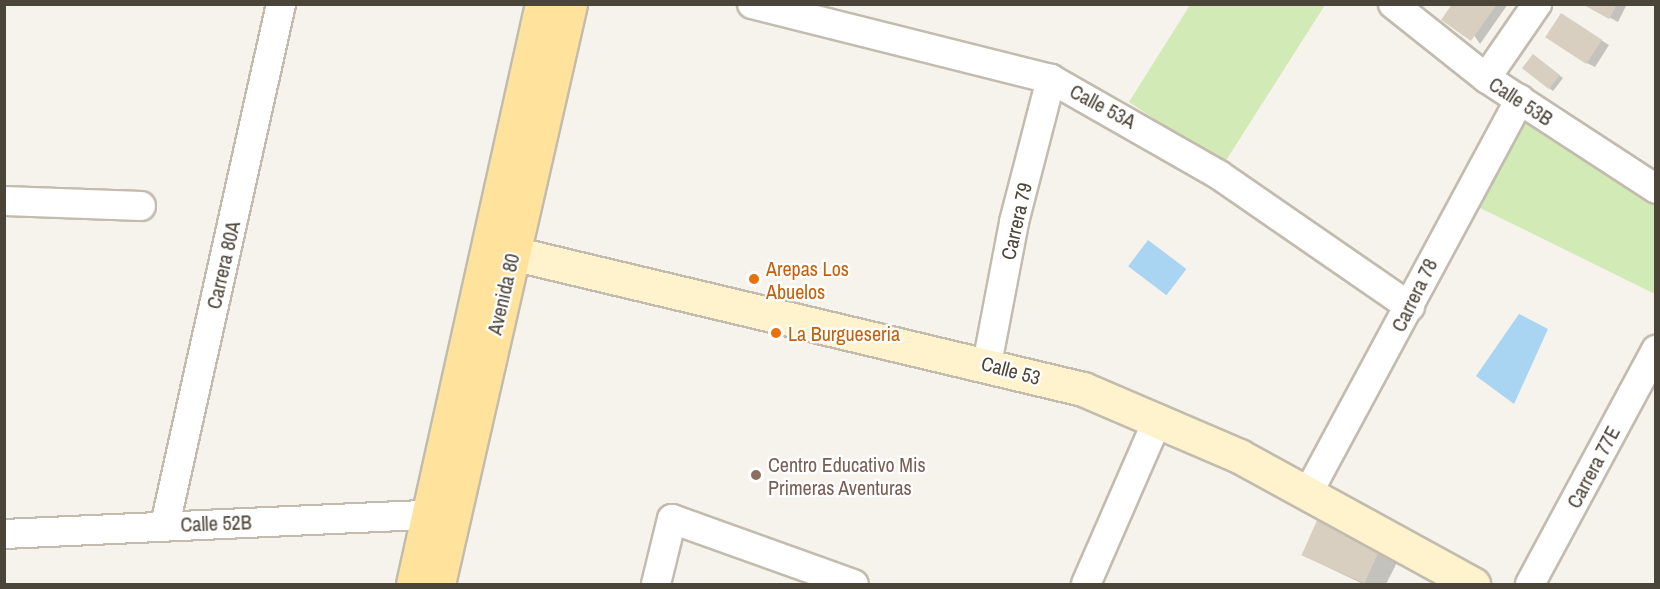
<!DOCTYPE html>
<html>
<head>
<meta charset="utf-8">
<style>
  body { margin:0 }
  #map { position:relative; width:1660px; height:589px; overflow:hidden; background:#f6f3ec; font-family:"Archivo Narrow",sans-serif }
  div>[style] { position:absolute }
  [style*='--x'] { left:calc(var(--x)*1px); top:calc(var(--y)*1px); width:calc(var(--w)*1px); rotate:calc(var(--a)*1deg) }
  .green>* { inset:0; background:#d2eab5 }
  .water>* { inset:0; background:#a9d4f2; transform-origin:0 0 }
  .shadow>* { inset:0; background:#0003 }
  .building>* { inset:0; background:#d8cfc1; transform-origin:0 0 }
  .roads { filter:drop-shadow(2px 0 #c2bbae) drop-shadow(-2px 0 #c2bbae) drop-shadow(0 2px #c2bbae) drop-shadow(0 -2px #c2bbae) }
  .street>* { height:28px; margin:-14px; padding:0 14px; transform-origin:14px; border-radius:14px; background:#fff }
  .secondary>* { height:33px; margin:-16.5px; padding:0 16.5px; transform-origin:16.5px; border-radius:16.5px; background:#fff3cd }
  .primary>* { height:33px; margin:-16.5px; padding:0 16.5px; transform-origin:16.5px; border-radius:16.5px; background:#ffe39c }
  .dots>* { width:16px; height:16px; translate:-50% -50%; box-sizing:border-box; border:3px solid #fff; border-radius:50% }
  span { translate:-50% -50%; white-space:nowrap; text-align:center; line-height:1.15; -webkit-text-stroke:4.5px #fff; paint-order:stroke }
  .street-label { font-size:20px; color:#4b4439 }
  .food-label { font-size:20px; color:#c56008 }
  .left { translate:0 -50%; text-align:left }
  .education-label { font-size:20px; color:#785e54 }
  .frame { position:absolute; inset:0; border:6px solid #4b4439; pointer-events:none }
</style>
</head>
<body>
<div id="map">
  <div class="green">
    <div style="clip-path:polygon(1190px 5px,1325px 5px,1223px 165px,1129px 102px)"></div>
    <div style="clip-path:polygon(1520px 102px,1655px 199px,1655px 294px,1466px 201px)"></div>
  </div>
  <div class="water">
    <div style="left:1148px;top:240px;width:48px;height:33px;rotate:37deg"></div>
    <div style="clip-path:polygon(1519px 314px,1548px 329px,1514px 404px,1476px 376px)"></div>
  </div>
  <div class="shadow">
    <div style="clip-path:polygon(1453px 4px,1508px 4px,1480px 44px)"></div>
    <div style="clip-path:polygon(1584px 4px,1627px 4px,1618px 22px)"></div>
    <div style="clip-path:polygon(1569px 20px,1609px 45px,1595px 67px,1587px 63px)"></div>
    <div style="clip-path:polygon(1537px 58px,1563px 78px,1553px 91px,1550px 89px)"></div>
    <div style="clip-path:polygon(1320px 518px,1400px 557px,1386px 584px,1363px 584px,1302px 555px)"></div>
  </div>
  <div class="building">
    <div style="clip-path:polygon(1452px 4px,1497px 4px,1471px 41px,1441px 20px)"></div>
    <div style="clip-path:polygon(1582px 4px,1617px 4px,1609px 19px)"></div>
    <div style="left:1561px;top:13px;width:49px;height:29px;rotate:33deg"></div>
    <div style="left:1533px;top:54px;width:34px;height:18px;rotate:38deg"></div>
    <div style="left:1319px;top:516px;width:69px;height:43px;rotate:24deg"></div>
  </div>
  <div class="roads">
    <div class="street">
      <div style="--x:752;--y:4;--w:308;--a:14.1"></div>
      <div style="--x:1051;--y:79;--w:193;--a:29.7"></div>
      <div style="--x:1219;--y:175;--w:232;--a:34.6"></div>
      <div style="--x:1393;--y:4;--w:119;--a:38.5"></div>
      <div style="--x:1486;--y:78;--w:203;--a:33.1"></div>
      <div style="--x:1486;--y:78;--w:90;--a:-55.4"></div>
      <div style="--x:4;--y:201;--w:137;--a:2.1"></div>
      <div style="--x:987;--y:364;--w:145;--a:-79.2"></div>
      <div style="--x:1014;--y:222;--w:148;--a:-75.5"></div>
      <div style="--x:1309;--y:491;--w:445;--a:-61.7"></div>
      <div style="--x:165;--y:525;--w:534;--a:-77.45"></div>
      <div style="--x:4;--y:534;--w:424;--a:-2.6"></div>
      <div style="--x:656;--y:584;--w:67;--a:-76.2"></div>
      <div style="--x:672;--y:519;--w:193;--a:19.7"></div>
      <div style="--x:1086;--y:584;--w:180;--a:-66.4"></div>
      <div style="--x:1530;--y:584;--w:266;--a:-61.7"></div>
    </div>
    <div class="secondary">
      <div style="--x:512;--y:253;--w:587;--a:13.4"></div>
      <div style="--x:1083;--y:389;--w:170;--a:23.2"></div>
      <div style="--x:1239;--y:456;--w:267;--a:28.7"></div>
    </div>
    <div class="primary">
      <div style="--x:413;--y:584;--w:594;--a:-77.46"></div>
      <div style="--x:438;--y:584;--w:595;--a:-77.18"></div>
    </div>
  </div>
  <div class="dots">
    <div style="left:754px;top:279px;background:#e8710a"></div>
    <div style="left:776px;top:333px;background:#e8710a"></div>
    <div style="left:756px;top:475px;background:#8d6e63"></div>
  </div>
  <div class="street-label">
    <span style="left:1521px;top:101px;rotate:33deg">Calle 53B</span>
    <span style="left:1103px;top:106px;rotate:28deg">Calle 53A</span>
    <span style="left:1016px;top:221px;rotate:-77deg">Carrera 79</span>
    <span style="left:223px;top:265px;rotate:-77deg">Carrera 80A</span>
    <span style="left:503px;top:294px;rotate:-77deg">Avenida 80</span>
    <span style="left:1414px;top:295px;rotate:-64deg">Carrera 78</span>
    <span style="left:1011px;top:370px;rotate:15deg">Calle 53</span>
    <span style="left:1593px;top:467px;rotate:-62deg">Carrera 77E</span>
    <span style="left:216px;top:523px;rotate:-2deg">Calle 52B</span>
  </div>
  <div class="food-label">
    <span class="left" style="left:766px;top:280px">Arepas Los<br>Abuelos</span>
    <span class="left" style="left:788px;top:333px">La Burgueseria</span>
  </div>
  <div class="education-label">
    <span class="left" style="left:768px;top:476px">Centro Educativo Mis<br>Primeras Aventuras</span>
  </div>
  <div class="frame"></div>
</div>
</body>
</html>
